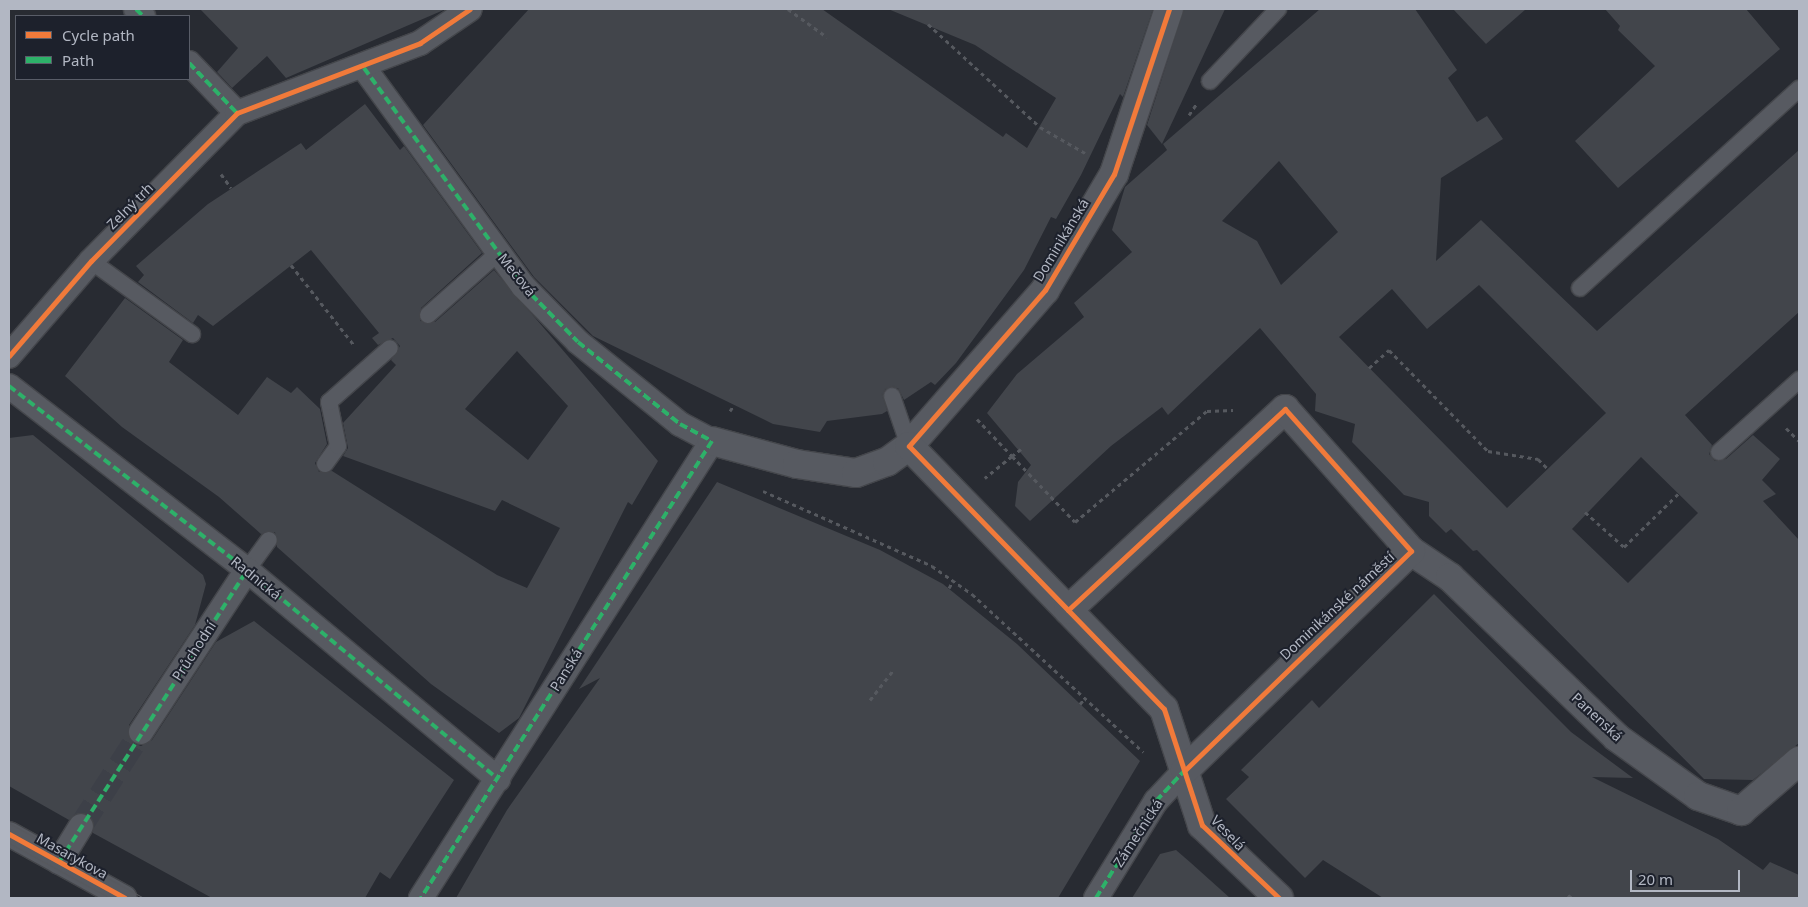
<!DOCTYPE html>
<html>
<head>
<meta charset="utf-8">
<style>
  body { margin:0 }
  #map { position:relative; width:1808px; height:907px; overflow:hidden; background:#282b32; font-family:"Noto Sans",sans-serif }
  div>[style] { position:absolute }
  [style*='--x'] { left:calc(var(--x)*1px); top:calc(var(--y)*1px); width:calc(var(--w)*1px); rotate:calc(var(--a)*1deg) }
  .building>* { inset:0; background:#42454b }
  .pedestrian-tunnel>* { height:24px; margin-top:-12px; transform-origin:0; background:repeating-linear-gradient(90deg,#3d4048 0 24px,transparent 0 36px) }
  .path>* { height:3px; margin-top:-1.5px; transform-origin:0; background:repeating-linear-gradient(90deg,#56595f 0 4px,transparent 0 8px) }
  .roads { filter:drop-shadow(1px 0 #44464b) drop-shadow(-1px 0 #44464b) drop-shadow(0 1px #44464b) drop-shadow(0 -1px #44464b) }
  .service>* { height:16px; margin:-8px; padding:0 8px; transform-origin:8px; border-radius:8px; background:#575a61 }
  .pedestrian>* { height:24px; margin:-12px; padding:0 12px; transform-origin:12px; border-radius:12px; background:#575a61 }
  .minor>* { height:28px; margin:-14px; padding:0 14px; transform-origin:14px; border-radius:14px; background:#575a61 }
  .tram>* { height:1px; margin:-0.5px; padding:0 0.5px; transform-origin:0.5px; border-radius:0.5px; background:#57595e }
  .quiet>* { height:4px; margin-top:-2px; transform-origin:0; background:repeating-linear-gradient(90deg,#2db169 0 8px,transparent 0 12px) }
  .cycleway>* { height:5px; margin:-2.5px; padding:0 2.5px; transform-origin:2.5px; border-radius:2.5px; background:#f17a3a }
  span { translate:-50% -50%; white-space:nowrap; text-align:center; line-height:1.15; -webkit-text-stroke:4px #1d212c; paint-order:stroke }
  .street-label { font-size:14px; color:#b2b7c3 }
  .frame { position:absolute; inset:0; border:10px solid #b2b7c3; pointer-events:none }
  .legend { position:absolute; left:15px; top:15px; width:175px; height:65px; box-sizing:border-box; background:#1d212c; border:1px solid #595d68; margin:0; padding:6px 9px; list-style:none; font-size:15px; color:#b2b7c3 }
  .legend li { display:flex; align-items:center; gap:10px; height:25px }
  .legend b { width:25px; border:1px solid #595d68 }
  .scale { position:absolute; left:1630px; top:870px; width:110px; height:22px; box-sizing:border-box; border:2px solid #b2b7c3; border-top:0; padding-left:6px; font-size:15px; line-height:18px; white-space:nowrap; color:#b2b7c3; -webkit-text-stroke:4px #1d212c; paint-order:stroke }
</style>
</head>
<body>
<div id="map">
  <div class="building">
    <div style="clip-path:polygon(200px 9px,446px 9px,286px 78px,267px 56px,232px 88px,217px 72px,238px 48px)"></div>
    <div style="clip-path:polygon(529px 9px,822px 9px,1003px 137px,1006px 133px,1027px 148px,1056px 98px,975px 45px,888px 9px,1153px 9px,1123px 97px,1120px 94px,1081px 175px,1056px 219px,1051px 217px,1024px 270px,956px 363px,935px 385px,931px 382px,904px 400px,898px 388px,885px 389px,887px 411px,882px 414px,827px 421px,820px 432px,773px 424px,593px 336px,534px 277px,423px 125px)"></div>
    <div style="clip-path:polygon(1184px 9px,1225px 9px,1162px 144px,1147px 125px)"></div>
    <div style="clip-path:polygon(evenodd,1320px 9px,1415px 9px,1457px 70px,1448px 78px,1477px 122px,1487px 116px,1503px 139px,1441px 178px,1436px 261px,1481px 220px,1597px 331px,1799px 150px,1799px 312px,1685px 415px,1712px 445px,1709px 454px,1715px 461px,1726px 459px,1753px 435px,1780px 459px,1762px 480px,1776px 494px,1763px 501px,1799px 540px,1799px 743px,1753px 780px,1704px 779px,1477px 550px,1473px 551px,1451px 529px,1446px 533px,1429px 516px,1429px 502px,1404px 495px,1352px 442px,1355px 424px,1315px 411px,1316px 394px,1260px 328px,1168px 415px,1162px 407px,1111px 446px,1030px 521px,1015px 506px,1018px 482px,1031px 465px,987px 413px,1017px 374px,1084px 317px,1074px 303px,1132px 252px,1112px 230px,1125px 187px,1167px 150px,1163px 144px,1320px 9px,1279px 161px,1338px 232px,1281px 285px,1257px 241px,1222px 221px,1279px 161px,1320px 9px,1479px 285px,1606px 413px,1507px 508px,1339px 337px,1392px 289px,1427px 329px,1479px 285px,1320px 9px,1641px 457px,1698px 513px,1628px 583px,1572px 529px,1641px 457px)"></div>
    <div style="clip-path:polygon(1453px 9px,1526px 9px,1486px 44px)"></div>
    <div style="clip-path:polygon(1605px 9px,1746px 9px,1780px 49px,1618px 188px,1575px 141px,1655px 66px,1618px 30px,1620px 26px)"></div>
    <div style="clip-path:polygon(evenodd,365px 104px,400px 150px,404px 146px,482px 253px,421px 308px,420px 321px,435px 322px,494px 270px,658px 461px,632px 505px,628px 502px,519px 718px,499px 733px,431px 684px,277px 547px,275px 532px,261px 534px,219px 497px,122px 427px,65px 376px,125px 298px,183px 340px,169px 362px,238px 415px,267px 377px,291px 393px,297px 387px,320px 409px,327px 444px,315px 463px,319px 472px,332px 471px,497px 575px,527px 588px,560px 528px,502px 500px,495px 511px,343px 456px,348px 448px,343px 423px,396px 365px,391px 360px,400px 346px,393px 338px,378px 345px,372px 338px,379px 333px,311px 250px,213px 326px,198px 315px,193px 323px,138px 282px,144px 275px,136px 266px,208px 204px,301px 143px,306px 150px,365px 104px,517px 351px,568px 406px,528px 460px,465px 409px,517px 351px)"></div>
    <div style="clip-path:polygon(33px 435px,203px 575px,206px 584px,195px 625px,129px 725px,133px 743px,141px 746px,152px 740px,216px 642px,254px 621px,454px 780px,390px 879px,380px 872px,365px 898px,212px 898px,93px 833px,93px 820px,88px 814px,75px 814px,69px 820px,9px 786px,9px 438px)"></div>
    <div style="clip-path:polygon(717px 482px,880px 550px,943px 584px,1017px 644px,1140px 761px,1058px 898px,456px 898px,507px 810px,600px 678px,579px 689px)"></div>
    <div style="clip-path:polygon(1434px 594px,1571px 732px,1633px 778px,1592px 777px,1718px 839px,1763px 870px,1770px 862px,1799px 875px,1799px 898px,1383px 898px,1323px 860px,1305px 878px,1226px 799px,1249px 777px,1241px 770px,1312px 700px,1319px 708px)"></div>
    <div style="clip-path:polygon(1176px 850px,1191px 863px,1230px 898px,1132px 898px,1160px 854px)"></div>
  </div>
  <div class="pedestrian-tunnel">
    <div style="--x:81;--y:826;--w:112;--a:-57.4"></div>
  </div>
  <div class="path">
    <div style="--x:788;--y:9;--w:48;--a:35.7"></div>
    <div style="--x:928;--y:24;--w:152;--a:42.6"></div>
    <div style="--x:1040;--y:127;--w:52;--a:30"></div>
    <div style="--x:1189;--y:115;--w:14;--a:-56"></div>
    <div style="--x:221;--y:174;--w:17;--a:54"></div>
    <div style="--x:291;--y:265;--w:102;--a:51.8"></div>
    <div style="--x:1369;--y:368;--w:27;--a:-42"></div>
    <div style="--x:1389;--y:350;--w:141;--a:45.6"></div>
    <div style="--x:1488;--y:451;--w:51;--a:9.1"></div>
    <div style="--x:1538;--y:459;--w:16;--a:45"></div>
    <div style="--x:730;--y:411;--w:7;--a:-56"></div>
    <div style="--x:977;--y:419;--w:51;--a:46.6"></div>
    <div style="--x:1012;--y:456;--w:35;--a:141"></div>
    <div style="--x:1786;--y:428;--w:18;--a:45"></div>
    <div style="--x:1021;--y:449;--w:11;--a:142"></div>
    <div style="--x:1012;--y:456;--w:91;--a:46.3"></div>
    <div style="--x:1075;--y:522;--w:172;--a:-40.1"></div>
    <div style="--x:1207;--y:411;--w:26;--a:-2"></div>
    <div style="--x:763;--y:491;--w:185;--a:23.9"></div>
    <div style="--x:932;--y:566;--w:49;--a:35"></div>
    <div style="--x:972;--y:594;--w:233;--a:42.7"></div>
    <div style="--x:1585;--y:512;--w:52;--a:41.9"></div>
    <div style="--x:1624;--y:547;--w:76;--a:-44.5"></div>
    <div style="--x:949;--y:588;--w:8;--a:-60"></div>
    <div style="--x:870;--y:700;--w:39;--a:-52"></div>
    <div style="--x:1080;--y:704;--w:8;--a:-50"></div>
    <div style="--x:1568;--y:895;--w:5;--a:37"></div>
  </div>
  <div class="roads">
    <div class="service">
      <div style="--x:1210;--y:81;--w:99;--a:-46.6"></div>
      <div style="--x:91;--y:261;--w:125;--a:35.9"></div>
      <div style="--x:1580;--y:288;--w:296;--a:-42.3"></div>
      <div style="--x:428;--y:315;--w:95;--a:-41.6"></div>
      <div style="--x:892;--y:396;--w:53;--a:71.2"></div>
      <div style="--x:1719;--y:452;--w:108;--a:-42"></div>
      <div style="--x:325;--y:464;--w:22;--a:-54"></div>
      <div style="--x:338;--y:446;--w:45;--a:-101.6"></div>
      <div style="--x:329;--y:402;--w:81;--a:-41.5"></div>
      <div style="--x:247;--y:570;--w:37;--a:-54"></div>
    </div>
    <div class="pedestrian">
      <div style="--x:136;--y:9;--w:10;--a:45"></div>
      <div style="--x:189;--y:63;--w:69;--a:46.2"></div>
      <div style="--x:364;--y:68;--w:270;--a:53.9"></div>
      <div style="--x:523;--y:286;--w:78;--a:45.5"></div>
      <div style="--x:578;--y:342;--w:131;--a:38.8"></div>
      <div style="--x:680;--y:424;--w:36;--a:28"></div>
      <div style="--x:712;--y:441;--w:542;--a:122.49"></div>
      <div style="--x:9;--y:356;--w:125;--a:-49.2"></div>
      <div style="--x:91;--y:261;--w:208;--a:-45.4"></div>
      <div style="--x:237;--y:113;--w:196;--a:-20.9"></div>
      <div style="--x:420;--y:43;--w:60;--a:-34.2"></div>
      <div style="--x:9;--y:386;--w:301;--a:37.7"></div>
      <div style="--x:247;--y:570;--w:327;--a:39.8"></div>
      <div style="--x:141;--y:732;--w:194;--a:-56.8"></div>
      <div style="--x:9;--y:834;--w:132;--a:28.9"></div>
      <div style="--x:59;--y:862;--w:42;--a:-58.6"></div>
      <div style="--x:1096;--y:898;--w:114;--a:-58.3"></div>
      <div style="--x:1156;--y:801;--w:42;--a:-46.9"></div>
    </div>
    <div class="minor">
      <div style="--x:712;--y:441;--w:88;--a:15.1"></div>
      <div style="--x:797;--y:464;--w:60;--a:8.7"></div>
      <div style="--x:856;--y:473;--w:33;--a:-20"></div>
      <div style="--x:887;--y:462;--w:27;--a:-36"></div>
      <div style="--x:909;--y:446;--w:207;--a:-48.9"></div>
      <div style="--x:1045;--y:290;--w:135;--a:-59.3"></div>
      <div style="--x:1114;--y:174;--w:174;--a:-71.6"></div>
      <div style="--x:909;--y:446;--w:366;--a:45.9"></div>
      <div style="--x:1164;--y:709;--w:122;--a:71.9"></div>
      <div style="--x:1202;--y:825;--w:106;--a:43.5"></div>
      <div style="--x:1411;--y:551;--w:47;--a:33.7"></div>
      <div style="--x:1450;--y:577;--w:231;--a:43.9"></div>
      <div style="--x:1616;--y:737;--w:101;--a:35.7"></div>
      <div style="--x:1698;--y:796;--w:46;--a:19.2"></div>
      <div style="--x:1741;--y:811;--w:77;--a:-40.8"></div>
      <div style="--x:1068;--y:610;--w:296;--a:-42.8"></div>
      <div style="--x:1285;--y:409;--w:190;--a:48.4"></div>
      <div style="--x:1411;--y:551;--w:315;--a:135.9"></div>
    </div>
  </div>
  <div class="tram">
    <div style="--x:9;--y:823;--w:154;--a:29.1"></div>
    <div style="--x:9;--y:843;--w:115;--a:28.6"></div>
  </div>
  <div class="quiet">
    <div style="--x:136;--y:9;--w:10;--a:45"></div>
    <div style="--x:189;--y:63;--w:69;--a:46.2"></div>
    <div style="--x:364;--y:68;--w:270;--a:53.9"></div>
    <div style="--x:523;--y:286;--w:78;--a:45.5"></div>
    <div style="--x:578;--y:342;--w:131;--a:38.8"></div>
    <div style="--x:680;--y:424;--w:36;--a:28"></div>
    <div style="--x:712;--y:441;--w:542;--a:122.49"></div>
    <div style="--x:9;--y:386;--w:301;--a:37.7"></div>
    <div style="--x:247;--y:570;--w:327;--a:39.8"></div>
    <div style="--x:59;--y:862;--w:347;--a:-57.2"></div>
    <div style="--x:1096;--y:898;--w:114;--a:-58.3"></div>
    <div style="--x:1156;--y:801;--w:42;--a:-46.9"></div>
  </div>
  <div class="cycleway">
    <div style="--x:1169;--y:9;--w:174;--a:108.4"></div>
    <div style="--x:1114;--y:174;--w:135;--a:120.7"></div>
    <div style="--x:1045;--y:290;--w:207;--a:131.1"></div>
    <div style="--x:909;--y:446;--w:366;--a:45.9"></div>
    <div style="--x:1164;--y:709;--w:122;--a:71.9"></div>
    <div style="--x:1202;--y:825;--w:106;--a:43.5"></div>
    <div style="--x:9;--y:356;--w:125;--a:-49.2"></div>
    <div style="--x:91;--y:261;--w:208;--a:-45.4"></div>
    <div style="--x:237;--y:113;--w:196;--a:-20.9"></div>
    <div style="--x:420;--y:43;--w:60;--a:-34.2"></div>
    <div style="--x:1068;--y:610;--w:296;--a:-42.8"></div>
    <div style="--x:1285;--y:409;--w:190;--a:48.4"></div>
    <div style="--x:1411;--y:551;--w:315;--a:135.9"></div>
    <div style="--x:9;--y:834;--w:132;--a:28.9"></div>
  </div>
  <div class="street-label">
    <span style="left:130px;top:206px;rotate:-45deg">Zelný trh</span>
    <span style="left:1061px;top:240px;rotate:-59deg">Dominikánská</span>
    <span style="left:517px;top:275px;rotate:51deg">Mečová</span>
    <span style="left:256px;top:578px;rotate:39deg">Radnická</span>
    <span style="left:1337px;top:606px;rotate:-43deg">Dominikánské náměstí</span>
    <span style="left:194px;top:651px;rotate:-57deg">Průchodní</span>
    <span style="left:566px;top:670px;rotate:-58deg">Panská</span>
    <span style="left:1597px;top:717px;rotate:43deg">Panenská</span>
    <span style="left:1138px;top:833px;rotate:-57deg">Zámečnická</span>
    <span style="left:1228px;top:833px;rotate:46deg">Veselá</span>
    <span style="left:72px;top:856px;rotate:29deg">Masarykova</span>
  </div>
  <div class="frame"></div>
  <ul class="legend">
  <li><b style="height:6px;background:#f17a3a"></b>Cycle path</li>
  <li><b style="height:6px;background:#2db169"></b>Path</li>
  </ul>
  <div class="scale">20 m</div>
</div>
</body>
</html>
